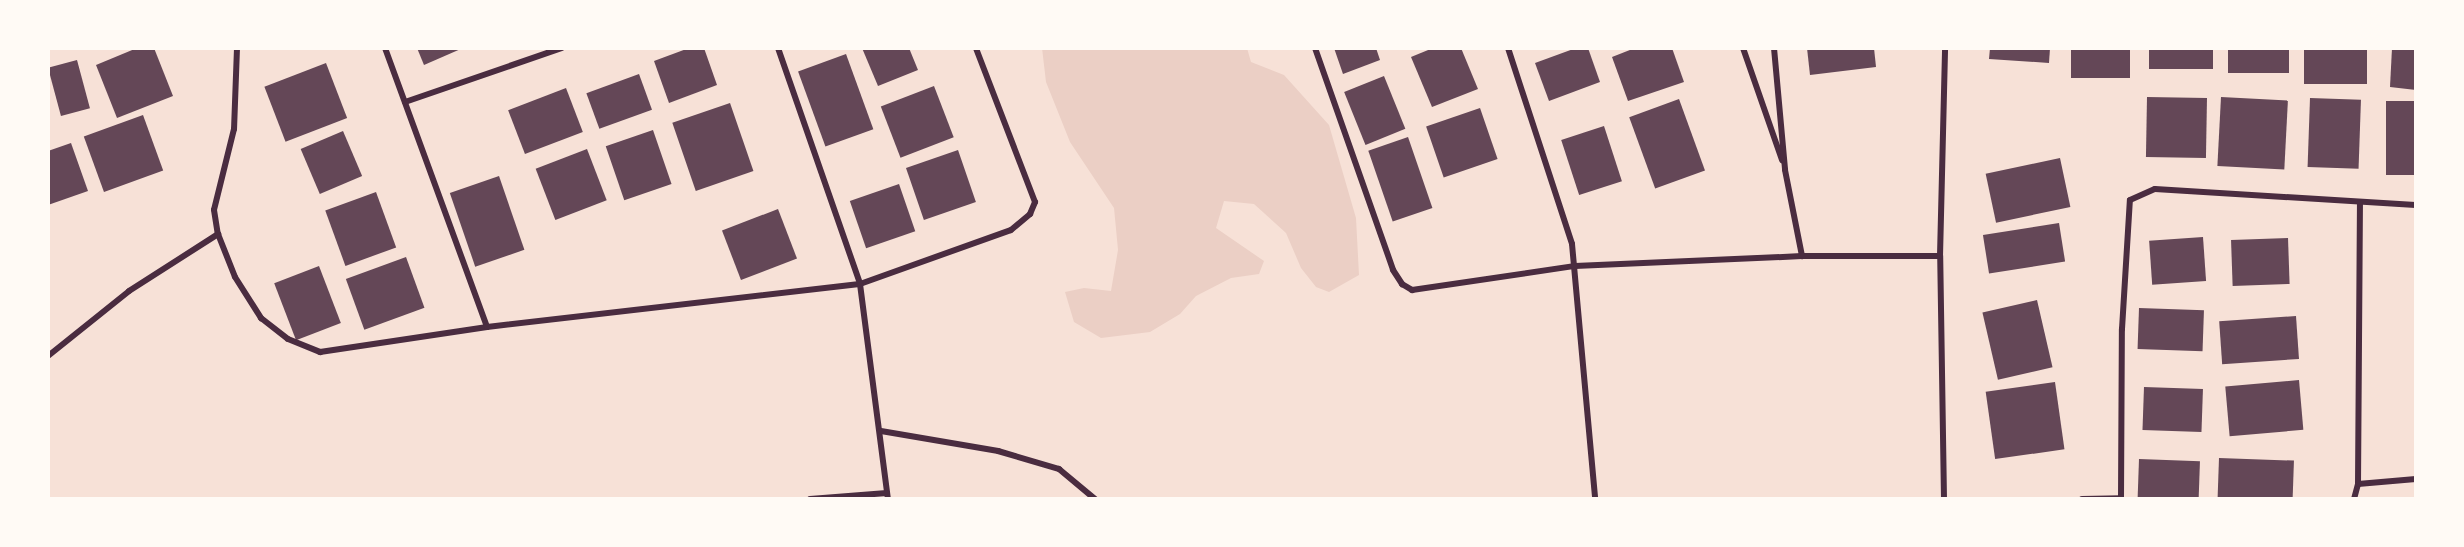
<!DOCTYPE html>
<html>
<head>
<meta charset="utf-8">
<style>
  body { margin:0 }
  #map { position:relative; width:2464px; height:547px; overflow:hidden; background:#f7e1d7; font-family:"Space Grotesk",sans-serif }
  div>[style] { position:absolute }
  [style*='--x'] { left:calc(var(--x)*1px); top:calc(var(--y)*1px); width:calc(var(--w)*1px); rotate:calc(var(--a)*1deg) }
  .green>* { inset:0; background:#ebcfc5 }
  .building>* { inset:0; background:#644757; transform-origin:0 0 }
  .minor>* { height:6px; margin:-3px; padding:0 3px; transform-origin:3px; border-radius:3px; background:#4a2c40 }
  span { translate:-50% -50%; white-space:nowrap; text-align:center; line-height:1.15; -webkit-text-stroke:6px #fffaf5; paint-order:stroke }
  .frame { position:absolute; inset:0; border:50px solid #fffaf5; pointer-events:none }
</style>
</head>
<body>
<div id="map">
  <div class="green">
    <div style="clip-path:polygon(1042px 48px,1247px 48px,1251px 62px,1284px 75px,1329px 125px,1356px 218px,1359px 275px,1329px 292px,1316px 287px,1301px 268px,1286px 233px,1254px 204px,1224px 201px,1216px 228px,1264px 261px,1259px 274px,1231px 278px,1196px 296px,1180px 314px,1150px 332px,1101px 338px,1074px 322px,1065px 292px,1084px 288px,1111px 291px,1118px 250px,1114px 208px,1070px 142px,1046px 82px)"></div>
  </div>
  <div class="building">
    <div style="clip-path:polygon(137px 48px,154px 48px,173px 96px,117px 118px,96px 65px)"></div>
    <div style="clip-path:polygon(417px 48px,463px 48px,424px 65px)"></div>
    <div style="clip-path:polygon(689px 48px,704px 48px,717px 85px,669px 103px,654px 61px)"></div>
    <div style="clip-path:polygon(862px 48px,909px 48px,918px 70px,878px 86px)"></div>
    <div style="clip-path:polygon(1334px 48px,1376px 48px,1380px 60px,1343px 74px)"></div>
    <div style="clip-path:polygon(1433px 48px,1461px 48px,1478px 89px,1432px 107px,1411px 57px)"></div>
    <div style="clip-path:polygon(1576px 48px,1588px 48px,1600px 82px,1549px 101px,1535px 63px)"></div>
    <div style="clip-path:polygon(1635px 48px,1672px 48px,1684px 82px,1628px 101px,1612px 57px)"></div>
    <div style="clip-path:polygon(1807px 48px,1874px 48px,1876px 67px,1810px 75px)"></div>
    <div style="clip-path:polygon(1990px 48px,2050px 48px,2049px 63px,1989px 59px)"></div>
    <div style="left:2071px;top:48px;width:59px;height:30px"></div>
    <div style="left:2149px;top:48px;width:64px;height:21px"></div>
    <div style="left:2228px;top:48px;width:61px;height:25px"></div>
    <div style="left:2304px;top:48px;width:63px;height:36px"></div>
    <div style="clip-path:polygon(2392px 48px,2416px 48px,2416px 90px,2390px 87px)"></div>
    <div style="left:846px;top:54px;width:80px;height:51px;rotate:70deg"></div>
    <div style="left:77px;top:60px;width:50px;height:30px;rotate:75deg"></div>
    <div style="left:326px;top:63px;width:59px;height:66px;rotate:69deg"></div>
    <div style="left:639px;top:74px;width:38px;height:56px;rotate:70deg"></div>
    <div style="left:1384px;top:76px;width:57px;height:43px;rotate:68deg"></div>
    <div style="left:934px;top:86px;width:55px;height:57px;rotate:69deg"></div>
    <div style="left:566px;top:88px;width:47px;height:62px;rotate:69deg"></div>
    <div style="left:2147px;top:97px;width:60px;height:60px;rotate:1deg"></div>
    <div style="left:2221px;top:97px;width:67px;height:69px;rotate:3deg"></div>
    <div style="left:2310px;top:98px;width:51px;height:69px;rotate:2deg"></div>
    <div style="left:1679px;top:99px;width:76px;height:53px;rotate:70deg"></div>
    <div style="left:2386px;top:101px;width:30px;height:74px"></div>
    <div style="left:730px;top:103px;width:72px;height:61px;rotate:71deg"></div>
    <div style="left:1480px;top:108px;width:54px;height:57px;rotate:71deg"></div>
    <div style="left:143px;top:115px;width:59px;height:63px;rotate:70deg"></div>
    <div style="left:1604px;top:126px;width:58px;height:45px;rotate:72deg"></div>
    <div style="left:653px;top:130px;width:57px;height:50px;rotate:71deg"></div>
    <div style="left:343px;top:131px;width:49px;height:46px;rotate:67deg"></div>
    <div style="left:1408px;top:137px;width:75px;height:42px;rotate:71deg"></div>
    <div style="clip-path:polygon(71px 143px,88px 191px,48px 205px,48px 151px)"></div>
    <div style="left:587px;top:149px;width:55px;height:55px;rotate:69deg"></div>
    <div style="left:958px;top:150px;width:55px;height:55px;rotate:71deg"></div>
    <div style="left:2060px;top:158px;width:50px;height:76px;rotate:78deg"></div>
    <div style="left:499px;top:176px;width:78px;height:52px;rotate:71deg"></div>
    <div style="left:899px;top:184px;width:50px;height:52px;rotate:71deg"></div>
    <div style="left:376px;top:192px;width:59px;height:54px;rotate:70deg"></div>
    <div style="left:778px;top:209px;width:53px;height:60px;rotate:69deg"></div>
    <div style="left:2059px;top:223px;width:39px;height:77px;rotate:81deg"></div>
    <div style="left:2203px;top:237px;width:44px;height:54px;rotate:86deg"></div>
    <div style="left:2288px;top:238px;width:46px;height:57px;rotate:88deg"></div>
    <div style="left:406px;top:257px;width:54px;height:64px;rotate:70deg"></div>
    <div style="left:319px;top:266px;width:61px;height:48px;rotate:69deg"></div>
    <div style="left:2037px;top:300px;width:69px;height:56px;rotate:77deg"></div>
    <div style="left:2139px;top:308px;width:65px;height:41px;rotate:2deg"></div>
    <div style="left:2296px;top:316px;width:43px;height:77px;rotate:86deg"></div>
    <div style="left:2299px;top:380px;width:50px;height:74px;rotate:85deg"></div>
    <div style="left:2055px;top:382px;width:68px;height:70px;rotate:82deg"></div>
    <div style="left:2144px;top:387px;width:59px;height:43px;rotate:2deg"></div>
    <div style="left:2219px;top:458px;width:75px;height:41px;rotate:2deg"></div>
    <div style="left:2139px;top:459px;width:61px;height:40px;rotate:2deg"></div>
  </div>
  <div class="minor">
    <div style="--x:237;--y:48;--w:81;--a:92.1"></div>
    <div style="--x:234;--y:129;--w:83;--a:103.9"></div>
    <div style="--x:214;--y:210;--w:24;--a:81"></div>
    <div style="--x:218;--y:234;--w:46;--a:68.4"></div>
    <div style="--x:235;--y:277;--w:49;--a:57.6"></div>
    <div style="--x:261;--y:318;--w:34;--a:38"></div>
    <div style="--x:288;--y:339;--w:35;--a:22"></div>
    <div style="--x:320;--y:352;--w:169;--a:-8.5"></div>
    <div style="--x:487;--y:327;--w:375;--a:-6.6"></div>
    <div style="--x:860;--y:284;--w:160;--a:-19.7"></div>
    <div style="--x:1011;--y:230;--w:25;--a:-40"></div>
    <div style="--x:1030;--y:214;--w:13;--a:-67"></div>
    <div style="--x:1035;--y:202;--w:165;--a:-111"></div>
    <div style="--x:385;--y:48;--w:297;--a:69.9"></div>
    <div style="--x:778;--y:48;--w:250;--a:70.8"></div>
    <div style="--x:860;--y:284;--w:217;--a:82.6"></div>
    <div style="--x:1315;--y:48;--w:235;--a:70.6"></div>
    <div style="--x:1393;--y:270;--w:17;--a:57"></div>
    <div style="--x:1402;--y:284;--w:12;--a:31"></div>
    <div style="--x:1412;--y:290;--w:165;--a:-8.4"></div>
    <div style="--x:1575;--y:266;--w:227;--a:-2.5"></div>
    <div style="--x:1802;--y:256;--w:138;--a:0"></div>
    <div style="--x:1508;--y:48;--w:206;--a:71.9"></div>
    <div style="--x:1572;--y:244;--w:256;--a:84.8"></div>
    <div style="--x:1743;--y:48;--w:119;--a:70.8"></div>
    <div style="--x:1774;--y:48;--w:122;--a:84.8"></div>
    <div style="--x:1785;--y:170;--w:88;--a:78.8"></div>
    <div style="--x:405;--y:102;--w:166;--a:-19"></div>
    <div style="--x:48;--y:356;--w:104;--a:-38.7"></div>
    <div style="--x:129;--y:291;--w:106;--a:-32.6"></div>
    <div style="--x:881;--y:431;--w:119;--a:9.7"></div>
    <div style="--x:998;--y:451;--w:64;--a:16.4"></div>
    <div style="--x:1059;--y:469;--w:47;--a:39.8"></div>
    <div style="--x:2358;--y:484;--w:58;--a:-4.9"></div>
    <div style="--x:810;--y:499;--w:77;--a:-4.5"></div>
    <div style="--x:1944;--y:499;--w:243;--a:-90.9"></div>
    <div style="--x:1940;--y:256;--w:208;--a:-88.6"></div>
    <div style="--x:2082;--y:499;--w:39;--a:-1"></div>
    <div style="--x:2121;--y:498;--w:169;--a:-89.7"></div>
    <div style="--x:2122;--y:329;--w:129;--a:-86.5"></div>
    <div style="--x:2130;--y:200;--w:27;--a:-24"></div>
    <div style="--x:2155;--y:189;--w:261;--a:3.5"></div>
    <div style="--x:2354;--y:499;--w:16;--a:-75"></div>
    <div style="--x:2358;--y:484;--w:281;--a:-89.6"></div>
  </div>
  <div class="frame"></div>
</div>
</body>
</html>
